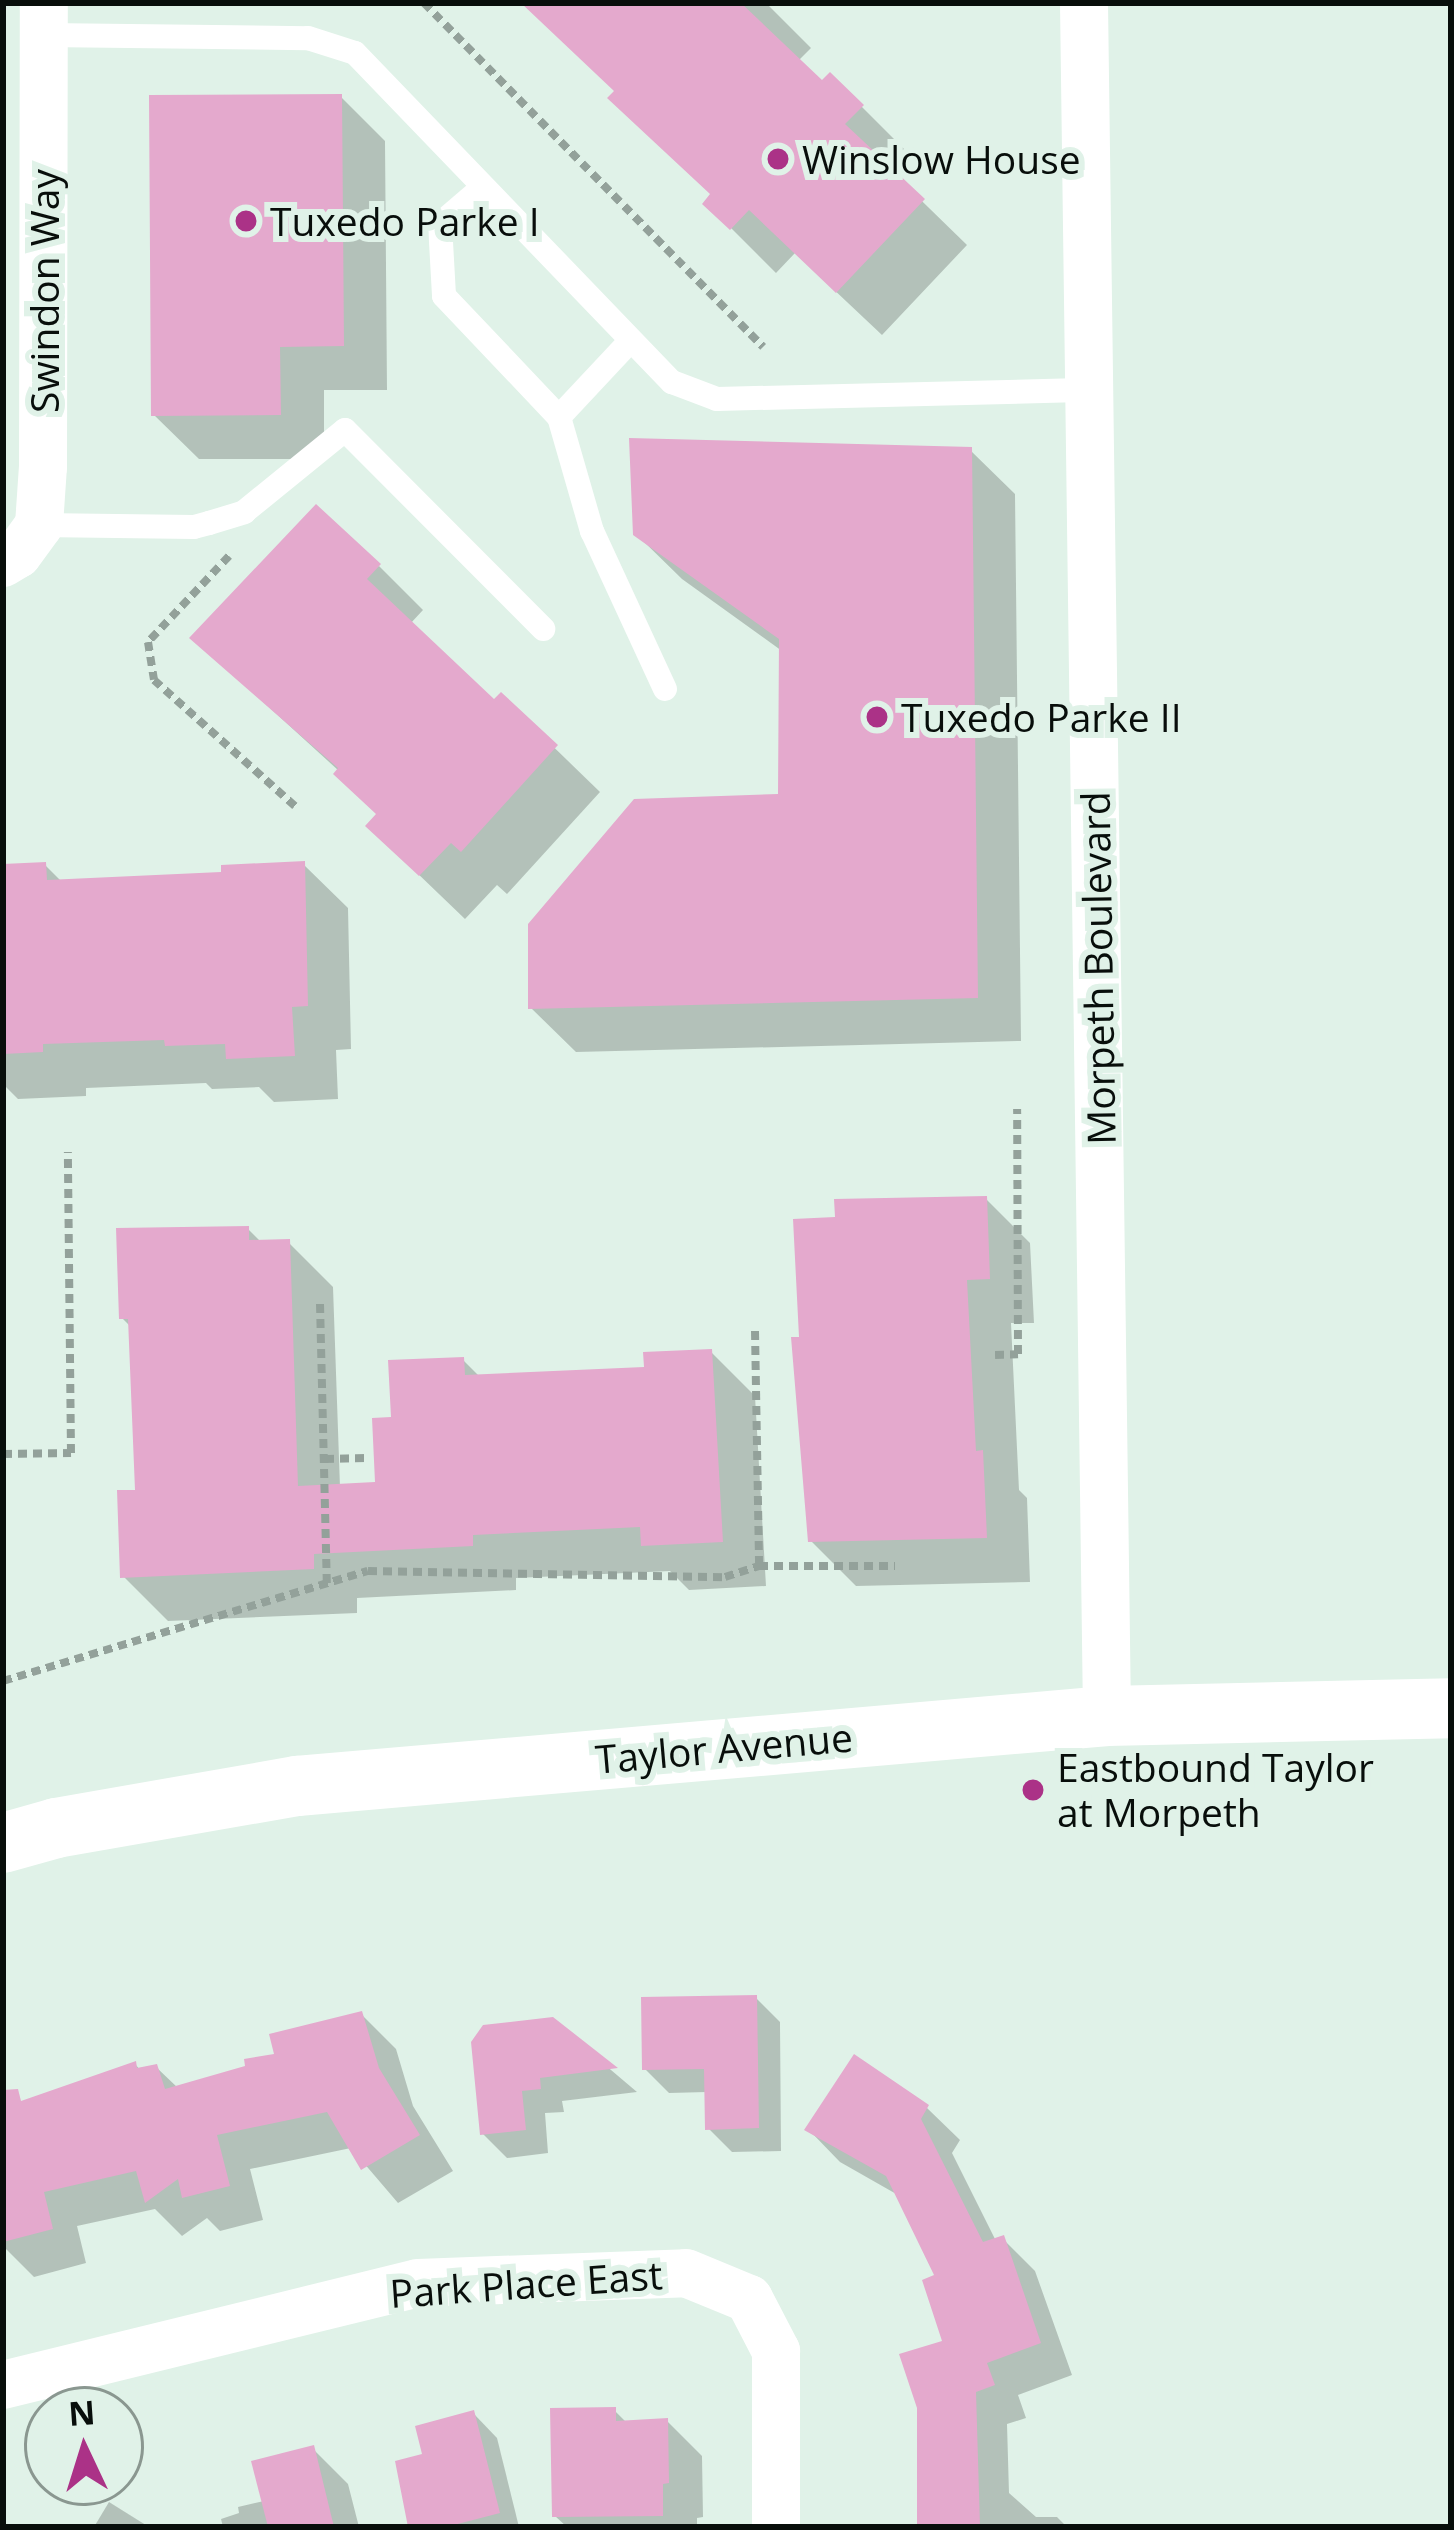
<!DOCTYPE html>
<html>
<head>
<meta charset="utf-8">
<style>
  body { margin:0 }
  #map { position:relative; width:1454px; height:2530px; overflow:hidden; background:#e0f2e8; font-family:"Open Sans",sans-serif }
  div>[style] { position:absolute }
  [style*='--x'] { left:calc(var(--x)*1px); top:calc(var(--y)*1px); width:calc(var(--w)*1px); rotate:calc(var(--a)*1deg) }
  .shadow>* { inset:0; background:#0003 }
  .building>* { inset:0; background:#e4a9cd }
  .path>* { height:8px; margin-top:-4px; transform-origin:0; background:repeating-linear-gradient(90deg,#93a19a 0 9px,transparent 0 15px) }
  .service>* { height:24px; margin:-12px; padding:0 12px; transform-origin:12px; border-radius:12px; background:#fff }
  .minor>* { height:48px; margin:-24px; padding:0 24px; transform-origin:24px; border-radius:24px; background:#fff }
  .tertiary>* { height:60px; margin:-30px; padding:0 30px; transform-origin:30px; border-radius:30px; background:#fff }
  .dots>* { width:33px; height:33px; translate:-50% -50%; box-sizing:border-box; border:6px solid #e0f2e8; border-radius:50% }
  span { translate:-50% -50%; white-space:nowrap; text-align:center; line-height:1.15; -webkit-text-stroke:12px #e0f2e8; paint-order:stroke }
  .poi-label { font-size:39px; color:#080e0b }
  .left { translate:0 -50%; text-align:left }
  .street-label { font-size:39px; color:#080e0b }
  .frame { position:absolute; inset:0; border:6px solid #080e0b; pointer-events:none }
  .north { position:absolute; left:24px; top:2386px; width:120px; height:120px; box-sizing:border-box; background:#e0f2e8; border:3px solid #8a9790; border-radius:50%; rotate:356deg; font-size:33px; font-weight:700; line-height:48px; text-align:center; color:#080e0b }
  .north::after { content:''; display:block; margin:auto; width:42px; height:54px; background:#ab3287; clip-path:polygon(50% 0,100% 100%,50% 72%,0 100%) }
</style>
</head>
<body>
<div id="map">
  <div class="shadow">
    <div style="clip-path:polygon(545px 3px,766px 3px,811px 48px,798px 61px,822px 84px,862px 107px,906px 151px,889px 169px,967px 245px,882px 335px,795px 253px,776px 273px,706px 203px,713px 196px)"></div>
    <div style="clip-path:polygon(341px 97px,385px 141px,387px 390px,324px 390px,324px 459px,199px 459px,154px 415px)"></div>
    <div style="clip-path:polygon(970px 450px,1015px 494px,1021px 1041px,576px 1052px,531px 1008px,781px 797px,782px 651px,682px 579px,636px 534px)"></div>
    <div style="clip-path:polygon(379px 566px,423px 610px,410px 624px,494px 703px,501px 696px,600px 792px,507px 894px,497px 885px,465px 919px,414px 870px,379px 816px,339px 771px,193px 638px)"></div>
    <div style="clip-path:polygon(303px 864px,348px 908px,351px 1049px,336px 1050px,338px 1099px,274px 1102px,259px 1087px,212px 1089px,206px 1083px,86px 1088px,86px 1096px,18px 1099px,3px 1084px,3px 867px,45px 865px,63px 883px,225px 875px)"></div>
    <div style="clip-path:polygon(986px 1199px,1030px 1243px,1034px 1323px,1011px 1323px,1019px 1490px,1027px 1498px,1030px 1582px,856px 1586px,811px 1541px,802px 1340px,838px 1220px)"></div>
    <div style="clip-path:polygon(248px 1229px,262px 1243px,288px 1242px,333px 1287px,340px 1487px,378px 1485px,394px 1420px,463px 1360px,481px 1378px,647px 1370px,711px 1352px,755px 1396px,766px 1586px,689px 1590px,670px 1571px,516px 1578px,516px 1590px,357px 1598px,357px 1613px,168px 1621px,123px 1576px,138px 1493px,131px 1327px,122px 1318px)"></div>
    <div style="clip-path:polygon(756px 1998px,780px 2022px,781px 2151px,732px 2152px,708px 2128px,707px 2092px,669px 2093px,645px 2069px)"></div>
    <div style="clip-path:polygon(361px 2014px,396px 2049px,413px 2106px,453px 2171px,398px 2203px,351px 2148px,250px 2169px,263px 2220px,220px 2231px,207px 2218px,182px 2236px,155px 2209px,77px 2226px,86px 2263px,34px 2277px,3px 2246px,3px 2108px,135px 2064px,141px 2071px,156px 2067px,178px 2088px,277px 2057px)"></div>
    <div style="clip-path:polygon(552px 2020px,637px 2092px,562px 2101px,564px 2112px,545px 2113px,548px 2153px,507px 2158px,483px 2134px)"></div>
    <div style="clip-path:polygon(927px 2108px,960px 2140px,952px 2153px,996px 2241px,1003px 2239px,1035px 2271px,1072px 2375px,1018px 2395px,1026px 2418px,1007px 2424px,1009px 2493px,1036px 2517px,1057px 2517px,1067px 2527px,920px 2527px,945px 2343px,939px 2277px,898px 2195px,840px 2162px,808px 2129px)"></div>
    <div style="clip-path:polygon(614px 2410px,627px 2423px,667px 2421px,702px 2456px,703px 2517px,697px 2518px,697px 2527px,567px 2527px,555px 2516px)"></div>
    <div style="clip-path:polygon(474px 2414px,497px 2438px,519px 2527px,411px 2527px,426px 2456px)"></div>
    <div style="clip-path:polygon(313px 2449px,348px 2484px,359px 2527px,223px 2527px,221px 2519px,239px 2513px,238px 2507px,264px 2501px)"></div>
    <div style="clip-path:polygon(109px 2502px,149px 2527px,94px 2527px)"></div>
  </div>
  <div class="building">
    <div style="clip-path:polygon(521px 3px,741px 3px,822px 80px,830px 72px,864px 105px,845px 124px,925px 199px,836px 293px,749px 210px,730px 230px,702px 204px,710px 194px,607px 98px,614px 91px)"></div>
    <div style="clip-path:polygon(342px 94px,344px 346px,280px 347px,281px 415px,151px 416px,149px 95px)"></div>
    <div style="clip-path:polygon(629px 438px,972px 447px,978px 998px,528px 1009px,528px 924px,634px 799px,778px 794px,779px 639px,633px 535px)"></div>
    <div style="clip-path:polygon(316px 504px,381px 564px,367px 579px,494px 699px,501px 692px,558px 745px,461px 852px,451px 843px,419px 876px,365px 826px,376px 814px,333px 774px,338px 768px,189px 638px)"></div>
    <div style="clip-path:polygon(305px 861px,308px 1006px,292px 1007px,295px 1056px,226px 1059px,225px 1044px,165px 1046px,164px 1040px,43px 1044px,43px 1052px,3px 1054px,3px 864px,46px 862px,47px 880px,221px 872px,221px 865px)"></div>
    <div style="clip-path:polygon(987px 1196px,990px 1279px,967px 1280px,976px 1451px,983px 1450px,987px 1538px,808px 1542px,791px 1337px,799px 1337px,793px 1219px,835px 1217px,834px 1199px)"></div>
    <div style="clip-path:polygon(249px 1226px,249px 1240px,290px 1239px,298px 1486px,375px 1482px,372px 1418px,391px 1417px,388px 1360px,464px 1357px,465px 1375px,644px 1367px,643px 1352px,712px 1349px,723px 1542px,641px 1546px,640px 1527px,473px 1535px,473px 1546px,314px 1554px,314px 1569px,120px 1578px,117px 1490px,135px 1490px,128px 1319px,119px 1319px,116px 1228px)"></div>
    <div style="clip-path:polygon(757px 1995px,759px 2128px,705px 2130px,704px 2069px,642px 2070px,641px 1997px)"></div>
    <div style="clip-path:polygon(362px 2011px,379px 2068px,420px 2135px,361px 2170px,327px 2112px,217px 2135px,230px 2186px,182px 2198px,178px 2179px,145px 2203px,136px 2171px,44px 2192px,53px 2229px,3px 2242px,3px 2090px,18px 2089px,21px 2101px,136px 2061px,137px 2068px,157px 2064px,165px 2089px,245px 2066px,244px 2059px,274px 2054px,269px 2034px)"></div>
    <div style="clip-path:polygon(553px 2017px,618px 2068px,540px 2078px,541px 2089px,522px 2091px,526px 2130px,480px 2135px,471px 2042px,483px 2025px)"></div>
    <div style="clip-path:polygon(854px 2054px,929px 2105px,921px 2119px,983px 2242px,1004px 2235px,1041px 2343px,987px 2363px,995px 2385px,976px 2392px,980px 2527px,917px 2527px,917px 2408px,899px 2354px,942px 2341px,922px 2280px,934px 2275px,886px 2176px,804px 2130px)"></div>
    <div style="clip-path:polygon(616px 2407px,616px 2421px,668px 2418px,669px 2483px,663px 2484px,663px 2516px,552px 2517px,550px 2408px)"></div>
    <div style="clip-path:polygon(474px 2410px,500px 2513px,446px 2527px,408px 2527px,395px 2461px,422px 2454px,415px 2426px)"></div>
    <div style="clip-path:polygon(314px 2445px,334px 2527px,268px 2527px,251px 2461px)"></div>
  </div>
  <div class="path">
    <div style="--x:424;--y:3;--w:483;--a:45.4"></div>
    <div style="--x:229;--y:556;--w:118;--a:133.3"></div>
    <div style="--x:148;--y:642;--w:38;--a:81"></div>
    <div style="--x:154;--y:680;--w:189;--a:41.8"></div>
    <div style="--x:320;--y:1304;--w:280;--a:88.6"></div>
    <div style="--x:755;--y:1331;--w:235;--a:89"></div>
    <div style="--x:995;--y:1355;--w:23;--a:-2"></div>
    <div style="--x:1018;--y:1354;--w:245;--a:-90.2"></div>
    <div style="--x:3;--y:1454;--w:68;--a:-0.8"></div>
    <div style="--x:71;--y:1453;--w:301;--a:-90.6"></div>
    <div style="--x:325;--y:1459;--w:41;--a:-1.4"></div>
    <div style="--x:3;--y:1681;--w:381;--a:-16.8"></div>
    <div style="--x:368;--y:1571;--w:357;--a:1"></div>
    <div style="--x:725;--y:1577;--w:36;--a:-18"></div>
    <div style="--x:759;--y:1566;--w:136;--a:0"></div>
  </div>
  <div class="service">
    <div style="--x:45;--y:35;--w:263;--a:0.7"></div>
    <div style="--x:308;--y:38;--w:49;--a:17.7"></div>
    <div style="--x:355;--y:53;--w:457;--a:46.1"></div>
    <div style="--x:672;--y:382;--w:48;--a:20.7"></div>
    <div style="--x:717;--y:399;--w:374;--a:-1.4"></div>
    <div style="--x:483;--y:187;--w:57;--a:139.3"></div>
    <div style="--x:440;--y:224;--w:72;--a:86.8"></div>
    <div style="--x:444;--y:296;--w:167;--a:46.5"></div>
    <div style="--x:559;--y:417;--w:119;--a:73.9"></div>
    <div style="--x:592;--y:531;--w:174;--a:65.2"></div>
    <div style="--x:559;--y:417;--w:105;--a:-46.9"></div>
    <div style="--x:39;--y:525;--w:155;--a:0.7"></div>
    <div style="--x:194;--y:527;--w:16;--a:-15"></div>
    <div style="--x:209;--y:523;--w:37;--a:-17"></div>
    <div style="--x:244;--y:512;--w:130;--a:-39.1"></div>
    <div style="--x:345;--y:430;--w:281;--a:45.1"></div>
  </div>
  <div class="minor">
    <div style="--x:1084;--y:3;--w:1713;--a:89.23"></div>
    <div style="--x:3;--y:563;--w:17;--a:-31"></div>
    <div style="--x:18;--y:554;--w:36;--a:-54"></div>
    <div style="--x:39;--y:525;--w:58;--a:-86.1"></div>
    <div style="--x:43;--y:467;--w:464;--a:-89.9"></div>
    <div style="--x:3;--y:2385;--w:427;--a:-13.8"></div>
    <div style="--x:418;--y:2283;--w:268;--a:-2.1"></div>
    <div style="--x:686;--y:2273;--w:68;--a:22.4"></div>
    <div style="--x:749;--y:2299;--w:59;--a:62.6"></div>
    <div style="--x:776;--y:2351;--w:176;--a:90"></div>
  </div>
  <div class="tertiary">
    <div style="--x:3;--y:1843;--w:55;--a:-15.8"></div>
    <div style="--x:56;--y:1828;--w:245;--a:-9.9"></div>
    <div style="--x:297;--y:1786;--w:813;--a:-4.94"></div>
    <div style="--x:1107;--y:1716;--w:344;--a:-1.3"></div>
  </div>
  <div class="dots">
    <div style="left:778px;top:159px;background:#ab3287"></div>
    <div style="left:246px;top:221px;background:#ab3287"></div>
    <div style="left:877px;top:717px;background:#ab3287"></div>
    <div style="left:1033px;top:1790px;background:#ab3287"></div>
  </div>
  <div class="poi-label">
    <span class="left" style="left:802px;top:159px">Winslow House</span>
    <span class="left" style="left:270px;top:221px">Tuxedo Parke I</span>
    <span class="left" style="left:901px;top:717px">Tuxedo Parke II</span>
    <span class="left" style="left:1057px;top:1790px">Eastbound Taylor<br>at Morpeth</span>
  </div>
  <div class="street-label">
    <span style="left:44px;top:291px;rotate:-90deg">Swindon Way</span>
    <span style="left:1098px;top:968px;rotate:-91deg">Morpeth Boulevard</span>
    <span style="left:724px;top:1748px;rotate:-5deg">Taylor Avenue</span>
    <span style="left:526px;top:2284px;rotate:-4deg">Park Place East</span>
  </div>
  <div class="frame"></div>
  <div class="north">N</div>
</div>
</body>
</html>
